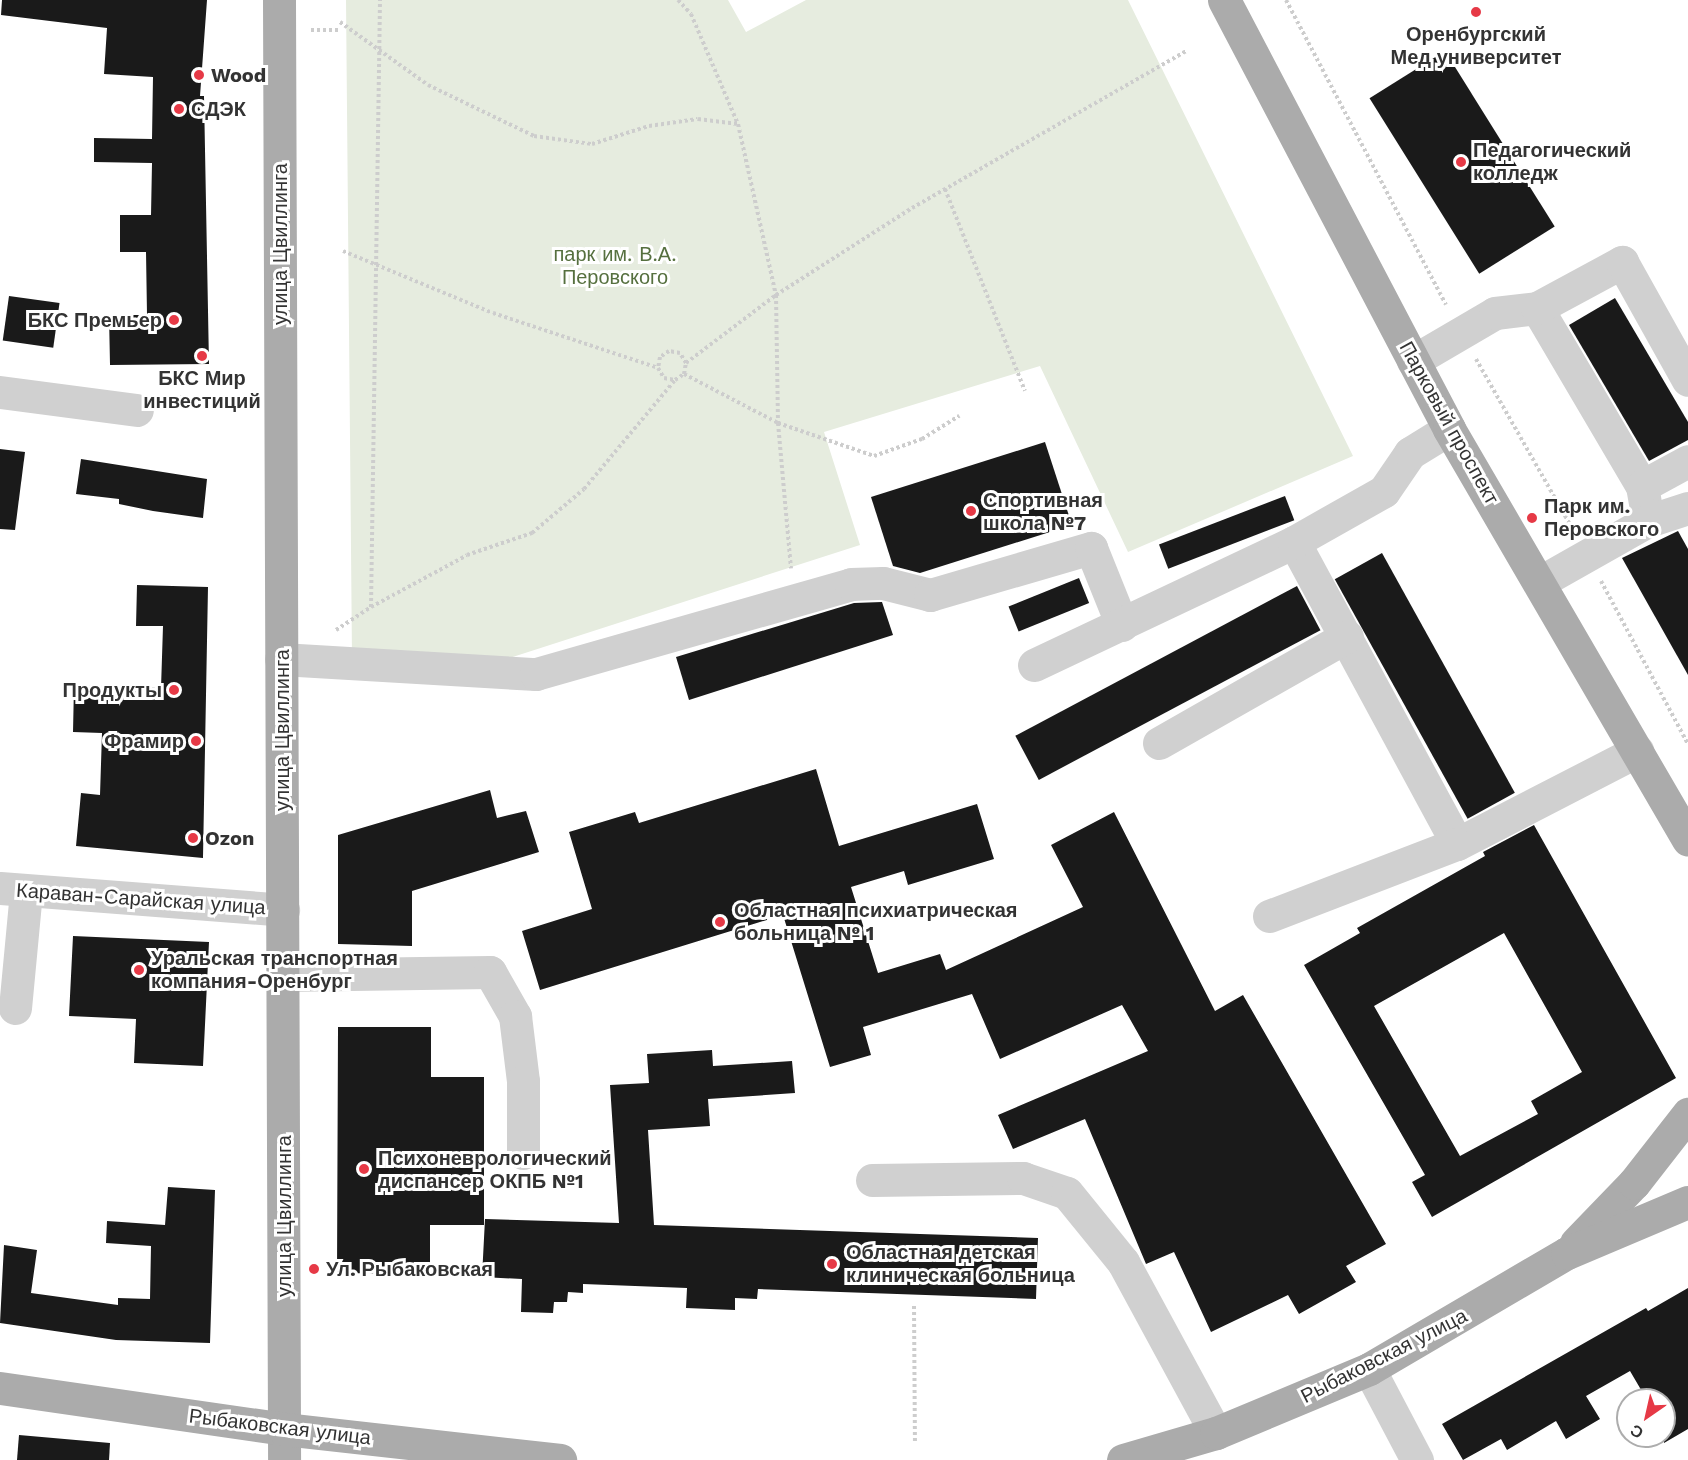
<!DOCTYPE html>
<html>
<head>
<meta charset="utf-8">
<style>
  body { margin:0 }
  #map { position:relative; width:1688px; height:1460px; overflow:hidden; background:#fff; font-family:"Work Sans",sans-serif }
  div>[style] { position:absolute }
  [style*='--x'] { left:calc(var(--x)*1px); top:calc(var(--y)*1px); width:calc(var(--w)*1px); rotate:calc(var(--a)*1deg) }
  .green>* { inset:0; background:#e6ecdf }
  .building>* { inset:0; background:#1a1a1a; transform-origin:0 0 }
  .path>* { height:4px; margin-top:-2px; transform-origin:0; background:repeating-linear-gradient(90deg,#cdcdcd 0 3px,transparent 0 6px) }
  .minor>* { height:33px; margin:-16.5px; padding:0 16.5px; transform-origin:16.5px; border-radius:16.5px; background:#d0d0d0 }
  .major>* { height:33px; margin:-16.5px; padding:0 16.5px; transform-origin:16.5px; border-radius:16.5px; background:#ababab }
  .dots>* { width:16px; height:16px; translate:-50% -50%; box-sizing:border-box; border:3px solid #fff; border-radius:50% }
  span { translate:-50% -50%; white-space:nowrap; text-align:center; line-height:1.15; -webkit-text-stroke:6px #fff; paint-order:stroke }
  .poi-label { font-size:20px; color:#333; font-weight:700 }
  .left { translate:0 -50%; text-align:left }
  .right { translate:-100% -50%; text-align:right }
  .street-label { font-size:20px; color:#333 }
  .park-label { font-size:20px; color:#56703f }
  .north { position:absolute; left:1616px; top:1388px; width:60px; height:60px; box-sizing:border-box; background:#fff; border:2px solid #adadad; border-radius:50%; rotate:214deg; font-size:16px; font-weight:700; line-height:24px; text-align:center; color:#333 }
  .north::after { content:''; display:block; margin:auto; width:21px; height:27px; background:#e63946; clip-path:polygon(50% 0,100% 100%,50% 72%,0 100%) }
</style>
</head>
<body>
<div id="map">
  <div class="green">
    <div style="clip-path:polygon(346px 0,728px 0,746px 32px,806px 0,1128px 0,1353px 456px,1128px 552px,1040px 366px,824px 432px,860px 545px,497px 662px,352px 658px)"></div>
  </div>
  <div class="building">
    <div style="clip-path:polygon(2px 0,207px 0,200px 96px,204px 96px,209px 364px,110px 365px,109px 315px,147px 315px,146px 252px,120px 252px,120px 215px,151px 215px,152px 163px,94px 162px,94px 138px,152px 139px,153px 77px,104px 74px,107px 28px,1px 15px)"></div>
    <div style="left:1445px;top:51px;width:207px;height:89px;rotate:58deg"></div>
    <div style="left:9px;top:296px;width:51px;height:45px;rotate:8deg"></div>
    <div style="clip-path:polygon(1615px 298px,1688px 422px,1688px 440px,1649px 461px,1569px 325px)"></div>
    <div style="clip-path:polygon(1045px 442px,1072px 525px,920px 573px,893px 566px,871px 497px)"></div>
    <div style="clip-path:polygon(0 449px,25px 452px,15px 530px,0 529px)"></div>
    <div style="clip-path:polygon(81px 459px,207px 479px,203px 518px,153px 511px,119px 504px,119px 499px,76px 494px)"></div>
    <div style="left:1285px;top:496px;width:26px;height:135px;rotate:69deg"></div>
    <div style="clip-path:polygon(1678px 531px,1688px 549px,1688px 675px,1622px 558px)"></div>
    <div style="left:1382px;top:553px;width:274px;height:54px;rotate:61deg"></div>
    <div style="left:1079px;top:578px;width:27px;height:76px;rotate:68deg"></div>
    <div style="clip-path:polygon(137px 585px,208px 587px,203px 858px,76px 846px,81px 793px,100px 795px,102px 733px,73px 732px,74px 685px,161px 688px,163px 626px,136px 626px)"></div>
    <div style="left:1297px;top:586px;width:50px;height:319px;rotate:62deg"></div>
    <div style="clip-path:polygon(882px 602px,893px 635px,689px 700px,676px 657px,854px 603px)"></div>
    <div style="clip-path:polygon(816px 769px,839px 846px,977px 804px,994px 859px,908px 885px,904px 871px,851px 887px,878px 973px,940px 954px,946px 970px,1083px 907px,1051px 845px,1114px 812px,1215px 1011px,1243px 995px,1386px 1244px,1346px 1266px,1356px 1282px,1299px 1314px,1288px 1295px,1211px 1332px,1174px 1252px,1146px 1264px,1085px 1119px,1013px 1149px,998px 1115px,1148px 1051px,1122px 1005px,1000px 1059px,972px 994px,863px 1027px,871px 1055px,830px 1067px,783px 915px,540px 990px,522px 931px,592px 909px,569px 832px,635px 812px,639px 823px)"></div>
    <div style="clip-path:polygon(490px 790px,497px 818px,526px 811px,539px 852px,412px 891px,412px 946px,338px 944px,338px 835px)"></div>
    <div style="clip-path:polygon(evenodd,1534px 825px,1676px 1078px,1432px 1217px,1412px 1182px,1425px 1175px,1304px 965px,1360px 933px,1357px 928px,1485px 856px,1483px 852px,1534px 825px,1504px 933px,1582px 1072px,1531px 1101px,1538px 1114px,1460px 1156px,1374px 1006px,1504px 933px)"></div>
    <div style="clip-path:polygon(73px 936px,209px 942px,203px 1066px,134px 1063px,136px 1019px,69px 1016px)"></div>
    <div style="clip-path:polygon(338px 1027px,431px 1027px,431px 1077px,484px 1077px,484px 1225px,430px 1225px,430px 1274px,337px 1273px)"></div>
    <div style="clip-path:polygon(712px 1050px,713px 1066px,792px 1061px,795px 1093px,708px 1099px,710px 1126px,648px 1130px,654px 1225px,1038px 1238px,1036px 1299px,758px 1289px,757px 1299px,735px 1298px,735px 1310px,686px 1308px,687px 1288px,583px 1284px,583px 1293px,568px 1292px,567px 1302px,554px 1302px,553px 1313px,521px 1312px,522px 1279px,482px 1277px,485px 1219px,619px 1223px,610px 1085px,649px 1083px,647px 1054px)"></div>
    <div style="clip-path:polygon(168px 1187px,215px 1190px,210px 1343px,116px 1340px,0 1323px,4px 1245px,37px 1250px,31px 1293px,118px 1305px,118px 1298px,150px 1299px,151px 1246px,106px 1243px,107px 1221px,165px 1225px)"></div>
    <div style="clip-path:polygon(1688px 1288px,1688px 1429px,1664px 1443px,1664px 1400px,1647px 1400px,1630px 1371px,1586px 1396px,1600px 1419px,1566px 1439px,1556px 1421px,1507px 1450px,1501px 1439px,1463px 1460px,1442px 1424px,1646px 1308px,1648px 1311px)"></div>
    <div style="clip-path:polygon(19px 1435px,110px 1443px,109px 1460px,17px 1460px)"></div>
  </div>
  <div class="path">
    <div style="--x:678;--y:0;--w:19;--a:47"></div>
    <div style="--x:691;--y:14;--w:120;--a:66.9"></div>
    <div style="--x:738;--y:124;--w:175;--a:77.5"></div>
    <div style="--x:776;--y:295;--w:128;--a:89.1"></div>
    <div style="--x:778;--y:423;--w:146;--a:84.9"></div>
    <div style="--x:1286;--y:0;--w:344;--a:62.3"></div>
    <div style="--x:340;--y:22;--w:108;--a:35.6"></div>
    <div style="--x:428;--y:85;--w:118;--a:25.7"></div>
    <div style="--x:534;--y:136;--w:59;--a:7.9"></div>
    <div style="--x:592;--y:144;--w:60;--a:-17.5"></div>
    <div style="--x:649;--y:126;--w:49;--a:-8.1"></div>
    <div style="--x:698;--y:119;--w:40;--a:7.1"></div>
    <div style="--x:311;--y:30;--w:29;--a:0"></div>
    <div style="--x:945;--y:189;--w:217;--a:68.4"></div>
    <div style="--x:343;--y:251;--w:162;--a:22.5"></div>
    <div style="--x:493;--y:313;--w:174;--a:18.4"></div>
    <div style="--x:1476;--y:359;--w:197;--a:60.4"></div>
    <div style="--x:686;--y:363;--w:113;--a:-37.1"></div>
    <div style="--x:776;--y:295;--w:161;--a:-32.6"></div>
    <div style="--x:912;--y:208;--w:316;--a:-29.8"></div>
    <div style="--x:684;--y:374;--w:106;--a:27.5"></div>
    <div style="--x:778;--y:423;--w:102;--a:19"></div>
    <div style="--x:874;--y:456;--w:51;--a:-19.5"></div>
    <div style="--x:922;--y:439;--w:44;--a:-31.9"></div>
    <div style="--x:166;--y:400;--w:9;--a:-21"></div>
    <div style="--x:174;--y:397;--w:77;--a:3"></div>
    <div style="--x:1601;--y:581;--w:185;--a:61.9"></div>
    <div style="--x:371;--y:607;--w:109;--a:-28.4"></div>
    <div style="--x:467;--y:555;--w:69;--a:-18.7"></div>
    <div style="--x:532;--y:533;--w:68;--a:-40.2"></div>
    <div style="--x:584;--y:489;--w:142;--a:-50.1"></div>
    <div style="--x:675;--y:380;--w:11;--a:-34"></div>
    <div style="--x:684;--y:374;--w:11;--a:-80"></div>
    <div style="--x:686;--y:363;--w:12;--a:-121"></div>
    <div style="--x:680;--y:353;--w:11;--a:-170"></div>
    <div style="--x:669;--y:351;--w:11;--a:146"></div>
    <div style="--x:660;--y:357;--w:11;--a:100"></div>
    <div style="--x:658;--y:368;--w:12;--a:59"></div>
    <div style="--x:664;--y:378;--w:11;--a:10"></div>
    <div style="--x:336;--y:630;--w:42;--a:-33.3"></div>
    <div style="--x:371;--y:607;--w:607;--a:-89.15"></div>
    <div style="--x:914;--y:1306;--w:135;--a:89.6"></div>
  </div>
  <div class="minor">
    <div style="--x:1537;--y:308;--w:207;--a:59.5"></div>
    <div style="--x:1642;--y:486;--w:36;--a:80"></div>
    <div style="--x:1413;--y:361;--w:95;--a:-30.3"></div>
    <div style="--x:1495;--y:313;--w:42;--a:-6.8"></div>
    <div style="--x:1537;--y:308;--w:97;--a:-28.4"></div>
    <div style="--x:1622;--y:262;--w:135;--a:60.8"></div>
    <div style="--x:0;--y:392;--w:138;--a:7.5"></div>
    <div style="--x:1642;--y:486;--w:52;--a:-28.5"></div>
    <div style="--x:1294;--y:542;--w:343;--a:61.6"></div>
    <div style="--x:1457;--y:844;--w:203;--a:-27.3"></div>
    <div style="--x:1540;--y:582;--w:124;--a:-29.5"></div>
    <div style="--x:1648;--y:521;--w:42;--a:-18"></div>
    <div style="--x:281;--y:659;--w:255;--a:3.4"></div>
    <div style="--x:536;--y:674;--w:328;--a:-15.9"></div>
    <div style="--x:851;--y:584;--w:32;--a:-2"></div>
    <div style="--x:883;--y:583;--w:49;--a:14.3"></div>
    <div style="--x:930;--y:595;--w:168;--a:-16.3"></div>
    <div style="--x:1091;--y:548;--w:83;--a:68.1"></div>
    <div style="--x:1034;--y:665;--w:288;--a:-25.3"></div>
    <div style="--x:1294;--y:542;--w:103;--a:-29.5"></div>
    <div style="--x:1384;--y:491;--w:46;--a:-55.6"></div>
    <div style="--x:1410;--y:453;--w:46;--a:-31.6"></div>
    <div style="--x:1159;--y:743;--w:216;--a:-29.6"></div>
    <div style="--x:0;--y:888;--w:284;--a:4.4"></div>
    <div style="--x:1269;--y:916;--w:201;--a:-21"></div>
    <div style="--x:283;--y:975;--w:207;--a:-0.8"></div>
    <div style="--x:490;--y:972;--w:51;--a:60.4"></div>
    <div style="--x:515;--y:1016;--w:65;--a:83"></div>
    <div style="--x:523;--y:1081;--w:72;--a:90"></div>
    <div style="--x:15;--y:1008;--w:117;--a:-84.6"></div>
    <div style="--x:872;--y:1180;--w:151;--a:-0.8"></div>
    <div style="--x:1023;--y:1178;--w:46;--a:18.8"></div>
    <div style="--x:1067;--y:1193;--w:89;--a:50.9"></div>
    <div style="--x:1123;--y:1262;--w:195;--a:61.5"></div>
    <div style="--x:1369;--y:1369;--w:103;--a:62.2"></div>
  </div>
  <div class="major">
    <div style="--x:279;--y:0;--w:1460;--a:89.8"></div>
    <div style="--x:1224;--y:0;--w:484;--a:62.3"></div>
    <div style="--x:1449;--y:429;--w:475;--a:59.8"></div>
    <div style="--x:1576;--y:1243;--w:83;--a:-46"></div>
    <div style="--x:1634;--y:1183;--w:88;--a:-52"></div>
    <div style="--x:0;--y:1388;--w:287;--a:8.2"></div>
    <div style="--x:284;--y:1429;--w:278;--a:6.4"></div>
    <div style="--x:1123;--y:1460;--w:97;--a:-16.2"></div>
    <div style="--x:1216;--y:1433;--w:166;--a:-22.7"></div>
    <div style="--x:1369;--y:1369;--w:229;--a:-30.4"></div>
    <div style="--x:1567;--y:1253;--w:131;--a:-22.9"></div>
  </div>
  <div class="dots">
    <div style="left:1476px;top:12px;background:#e63946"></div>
    <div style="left:199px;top:75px;background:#e63946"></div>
    <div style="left:179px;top:109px;background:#e63946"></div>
    <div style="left:1461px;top:162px;background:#e63946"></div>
    <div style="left:174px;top:320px;background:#e63946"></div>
    <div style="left:202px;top:356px;background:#e63946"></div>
    <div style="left:971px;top:511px;background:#e63946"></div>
    <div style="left:1532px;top:518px;background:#e63946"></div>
    <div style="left:174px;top:690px;background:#e63946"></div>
    <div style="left:196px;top:741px;background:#e63946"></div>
    <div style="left:193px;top:838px;background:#e63946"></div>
    <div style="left:720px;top:922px;background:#e63946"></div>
    <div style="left:139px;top:970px;background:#e63946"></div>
    <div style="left:364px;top:1169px;background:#e63946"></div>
    <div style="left:832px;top:1264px;background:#e63946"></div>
    <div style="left:314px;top:1269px;background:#e63946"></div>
  </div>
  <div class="poi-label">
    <span style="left:1476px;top:46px">Оренбургский<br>Мед университет</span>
    <span class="left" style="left:211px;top:75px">Wood</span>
    <span class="left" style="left:191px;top:109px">СДЭК</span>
    <span class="left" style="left:1473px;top:162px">Педагогический<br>колледж</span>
    <span class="right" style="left:162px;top:320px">БКС Премьер</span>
    <span style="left:202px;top:390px">БКС Мир<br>инвестиций</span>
    <span class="left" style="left:983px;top:512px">Спортивная<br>школа №7</span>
    <span class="left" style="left:1544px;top:518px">Парк им.<br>Перовского</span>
    <span class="right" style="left:162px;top:690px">Продукты</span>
    <span class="right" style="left:184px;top:741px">Фрамир</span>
    <span class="left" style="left:205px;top:838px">Ozon</span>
    <span class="left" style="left:734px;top:922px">Областная психиатрическая<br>больница № 1</span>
    <span class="left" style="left:151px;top:970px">Уральская транспортная<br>компания-Оренбург</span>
    <span class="left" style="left:378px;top:1170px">Психоневрологический<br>диспансер ОКПБ №1</span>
    <span class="left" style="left:846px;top:1264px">Областная детская<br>клиническая больница</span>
    <span class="left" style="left:326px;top:1269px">Ул. Рыбаковская</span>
  </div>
  <div class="street-label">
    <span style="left:280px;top:244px;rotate:-90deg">улица Цвиллинга</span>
    <span style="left:1449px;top:423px;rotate:61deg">Парковый проспект</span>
    <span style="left:282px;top:730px;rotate:-90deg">улица Цвиллинга</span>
    <span style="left:141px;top:899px;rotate:4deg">Караван-Сарайская улица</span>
    <span style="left:284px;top:1216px;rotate:-90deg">улица Цвиллинга</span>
    <span style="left:1384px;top:1356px;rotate:-27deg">Рыбаковская улица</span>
    <span style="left:280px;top:1427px;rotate:7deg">Рыбаковская улица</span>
  </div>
  <div class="park-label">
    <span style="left:615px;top:266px">парк им. В.А.<br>Перовского</span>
  </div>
  <div class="north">С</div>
</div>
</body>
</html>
